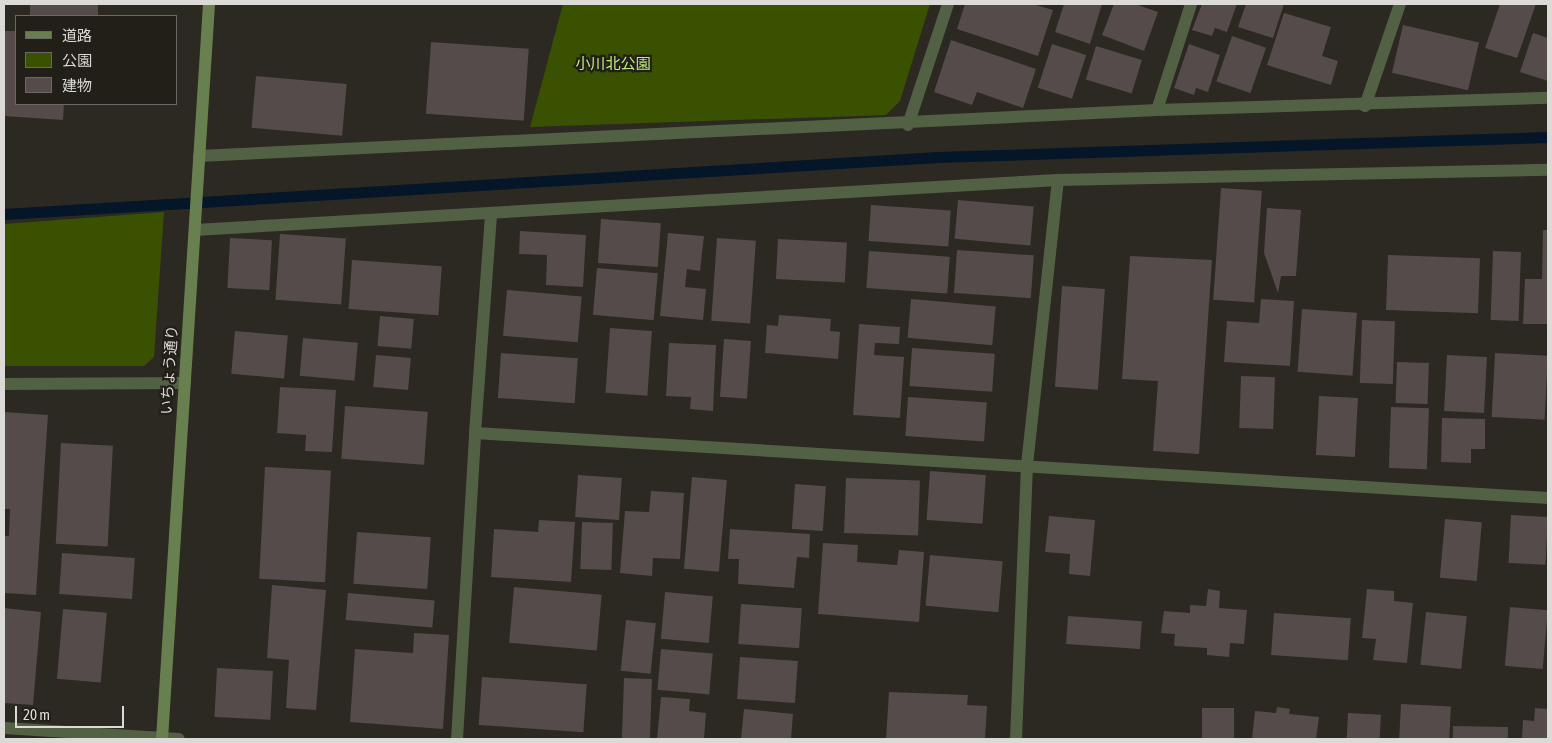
<!DOCTYPE html>
<html>
<head>
<meta charset="utf-8">
<style>
  body { margin:0 }
  #map { position:relative; width:1552px; height:743px; overflow:hidden; background:#2c2822; font-family:"Asap Condensed","Noto Sans JP",sans-serif }
  div>[style] { position:absolute }
  [style*='--x'] { left:calc(var(--x)*1px); top:calc(var(--y)*1px); width:calc(var(--w)*1px); rotate:calc(var(--a)*1deg) }
  .green>* { inset:0; background:#3a5102 }
  .stream>* { height:11px; margin:-5.5px; padding:0 5.5px; transform-origin:5.5px; border-radius:5.5px; background:#041628 }
  .building>* { inset:0; background:#544b4a; transform-origin:0 0 }
  .street>* { height:12px; margin:-6px; padding:0 6px; transform-origin:6px; border-radius:6px; background:#526143 }
  .secondary>* { height:12px; margin:-6px; padding:0 6px; transform-origin:6px; border-radius:6px; background:#68804f }
  span { translate:-50% -50%; white-space:nowrap; text-align:center; line-height:1.15; -webkit-text-stroke:4.5px #221e18; paint-order:stroke }
  .park-label { font-size:15px; color:#c1ea7f }
  .street-label { font-size:15px; color:#dcdad6 }
  .frame { position:absolute; inset:0; border:5px solid #dcdad6; pointer-events:none }
  .legend { position:absolute; left:15px; top:15px; width:162px; height:90px; box-sizing:border-box; background:#221e18; border:1px solid #6c6964; margin:0; padding:6px 9px; list-style:none; font-size:15px; color:#dcdad6 }
  .legend li { display:flex; align-items:center; gap:10px; height:25px }
  .legend b { width:25px; border:1px solid #6c6964 }
  .scale { position:absolute; left:15px; top:706px; width:109px; height:22px; box-sizing:border-box; border:2px solid #dcdad6; border-top:0; padding-left:6px; font-size:15px; line-height:18px; white-space:nowrap; color:#dcdad6; -webkit-text-stroke:4px #221e18; paint-order:stroke }
</style>
</head>
<body>
<div id="map">
  <div class="green">
    <div style="clip-path:polygon(563px 4px,930px 4px,900px 101px,886px 115px,530px 127px)"></div>
    <div style="clip-path:polygon(164px 212px,154px 357px,144px 366px,4px 366px,4px 224px)"></div>
  </div>
  <div class="stream">
    <div style="--x:4;--y:214;--w:936;--a:-3.49"></div>
    <div style="--x:938;--y:157;--w:610;--a:-1.88"></div>
  </div>
  <div class="building">
    <div style="left:30px;top:4px;width:68px;height:12px"></div>
    <div style="clip-path:polygon(965px 4px,1033px 4px,1053px 10px,1038px 56px,957px 29px)"></div>
    <div style="clip-path:polygon(1064px 4px,1102px 4px,1090px 44px,1055px 32px)"></div>
    <div style="clip-path:polygon(1114px 4px,1135px 4px,1158px 12px,1144px 51px,1102px 35px)"></div>
    <div style="clip-path:polygon(1202px 4px,1237px 4px,1227px 32px,1215px 28px,1212px 36px,1192px 30px)"></div>
    <div style="clip-path:polygon(1246px 4px,1284px 4px,1273px 38px,1238px 27px)"></div>
    <div style="clip-path:polygon(1500px 4px,1536px 4px,1517px 58px,1485px 48px)"></div>
    <div style="clip-path:polygon(1284px 13px,1331px 27px,1322px 56px,1338px 61px,1331px 85px,1267px 65px)"></div>
    <div style="left:1403px;top:25px;width:78px;height:49px;rotate:13deg"></div>
    <div style="clip-path:polygon(4px 31px,16px 31px,16px 104px,64px 104px,63px 120px,4px 116px)"></div>
    <div style="clip-path:polygon(1533px 33px,1548px 38px,1548px 81px,1520px 72px)"></div>
    <div style="left:1232px;top:36px;width:36px;height:48px;rotate:19deg"></div>
    <div style="clip-path:polygon(951px 40px,1036px 69px,1023px 108px,977px 92px,972px 105px,934px 92px)"></div>
    <div style="left:431px;top:42px;width:98px;height:72px;rotate:4deg"></div>
    <div style="left:1052px;top:44px;width:36px;height:46px;rotate:18deg"></div>
    <div style="clip-path:polygon(1189px 44px,1220px 55px,1208px 92px,1196px 88px,1194px 95px,1174px 88px)"></div>
    <div style="left:1096px;top:46px;width:48px;height:35px;rotate:17deg"></div>
    <div style="left:256px;top:76px;width:91px;height:52px;rotate:5deg"></div>
    <div style="left:1221px;top:188px;width:41px;height:112px;rotate:4deg"></div>
    <div style="left:958px;top:200px;width:76px;height:39px;rotate:5deg"></div>
    <div style="left:871px;top:205px;width:80px;height:36px;rotate:4deg"></div>
    <div style="clip-path:polygon(1267px 208px,1301px 210px,1296px 276px,1281px 276px,1278px 293px,1264px 253px)"></div>
    <div style="left:601px;top:219px;width:60px;height:44px;rotate:4deg"></div>
    <div style="clip-path:polygon(1543px 230px,1548px 230px,1548px 324px,1523px 324px,1525px 279px,1542px 279px)"></div>
    <div style="clip-path:polygon(520px 231px,586px 235px,583px 287px,546px 285px,547px 255px,519px 254px)"></div>
    <div style="clip-path:polygon(668px 233px,704px 236px,700px 271px,687px 269px,685px 287px,706px 289px,703px 320px,660px 316px)"></div>
    <div style="left:280px;top:234px;width:66px;height:66px;rotate:4deg"></div>
    <div style="left:230px;top:238px;width:42px;height:50px;rotate:3deg"></div>
    <div style="left:717px;top:238px;width:39px;height:83px;rotate:4deg"></div>
    <div style="left:778px;top:239px;width:69px;height:40px;rotate:3deg"></div>
    <div style="left:957px;top:250px;width:77px;height:43px;rotate:4deg"></div>
    <div style="left:869px;top:251px;width:81px;height:37px;rotate:4deg"></div>
    <div style="left:1493px;top:251px;width:28px;height:69px;rotate:2deg"></div>
    <div style="left:1388px;top:255px;width:92px;height:55px;rotate:2deg"></div>
    <div style="clip-path:polygon(1130px 256px,1212px 260px,1199px 454px,1153px 451px,1158px 381px,1122px 379px)"></div>
    <div style="left:352px;top:260px;width:90px;height:49px;rotate:4deg"></div>
    <div style="left:597px;top:268px;width:61px;height:47px;rotate:5deg"></div>
    <div style="left:1062px;top:286px;width:43px;height:101px;rotate:4deg"></div>
    <div style="left:507px;top:290px;width:75px;height:46px;rotate:5deg"></div>
    <div style="left:911px;top:299px;width:85px;height:39px;rotate:5deg"></div>
    <div style="clip-path:polygon(1261px 299px,1294px 301px,1290px 366px,1224px 362px,1227px 321px,1259px 323px)"></div>
    <div style="left:1302px;top:309px;width:55px;height:63px;rotate:4deg"></div>
    <div style="clip-path:polygon(779px 315px,831px 319px,830px 331px,840px 332px,838px 359px,765px 353px,767px 325px,778px 326px)"></div>
    <div style="left:380px;top:316px;width:34px;height:30px;rotate:5deg"></div>
    <div style="left:1362px;top:320px;width:33px;height:63px;rotate:2deg"></div>
    <div style="clip-path:polygon(859px 324px,900px 327px,899px 344px,875px 343px,874px 355px,904px 357px,900px 418px,853px 415px)"></div>
    <div style="left:610px;top:328px;width:42px;height:65px;rotate:4deg"></div>
    <div style="left:235px;top:331px;width:53px;height:43px;rotate:5deg"></div>
    <div style="left:303px;top:338px;width:55px;height:38px;rotate:5deg"></div>
    <div style="left:724px;top:339px;width:27px;height:58px;rotate:4deg"></div>
    <div style="clip-path:polygon(669px 343px,716px 345px,713px 411px,690px 409px,691px 397px,666px 396px)"></div>
    <div style="left:912px;top:348px;width:83px;height:38px;rotate:4deg"></div>
    <div style="left:501px;top:353px;width:77px;height:45px;rotate:4deg"></div>
    <div style="left:1495px;top:353px;width:53px;height:64px;rotate:3deg"></div>
    <div style="left:376px;top:355px;width:35px;height:32px;rotate:5deg"></div>
    <div style="left:1447px;top:355px;width:40px;height:56px;rotate:3deg"></div>
    <div style="left:1397px;top:362px;width:32px;height:41px;rotate:2deg"></div>
    <div style="left:1241px;top:376px;width:34px;height:52px;rotate:2deg"></div>
    <div style="clip-path:polygon(280px 387px,336px 390px,332px 452px,305px 451px,306px 435px,277px 433px)"></div>
    <div style="left:1319px;top:396px;width:39px;height:59px;rotate:3deg"></div>
    <div style="left:908px;top:397px;width:79px;height:39px;rotate:4deg"></div>
    <div style="left:345px;top:406px;width:83px;height:53px;rotate:4deg"></div>
    <div style="left:1391px;top:407px;width:38px;height:61px;rotate:2deg"></div>
    <div style="clip-path:polygon(4px 412px,48px 415px,36px 595px,4px 593px,4px 536px,9px 536px,10px 509px,4px 509px)"></div>
    <div style="clip-path:polygon(1442px 418px,1485px 419px,1485px 449px,1471px 449px,1471px 463px,1441px 462px)"></div>
    <div style="left:61px;top:443px;width:52px;height:101px;rotate:3deg"></div>
    <div style="left:265px;top:467px;width:66px;height:112px;rotate:3deg"></div>
    <div style="left:930px;top:471px;width:56px;height:49px;rotate:4deg"></div>
    <div style="left:578px;top:475px;width:44px;height:42px;rotate:4deg"></div>
    <div style="left:692px;top:477px;width:35px;height:92px;rotate:5deg"></div>
    <div style="left:846px;top:478px;width:74px;height:55px;rotate:2deg"></div>
    <div style="left:795px;top:484px;width:31px;height:45px;rotate:4deg"></div>
    <div style="clip-path:polygon(651px 491px,684px 493px,680px 559px,653px 558px,652px 576px,620px 573px,625px 511px,649px 512px)"></div>
    <div style="left:1511px;top:515px;width:37px;height:48px;rotate:3deg"></div>
    <div style="clip-path:polygon(1049px 516px,1095px 520px,1090px 576px,1069px 574px,1070px 554px,1045px 552px)"></div>
    <div style="left:1445px;top:519px;width:37px;height:59px;rotate:5deg"></div>
    <div style="clip-path:polygon(539px 520px,575px 522px,571px 582px,491px 577px,494px 529px,538px 532px)"></div>
    <div style="left:582px;top:522px;width:31px;height:47px;rotate:2deg"></div>
    <div style="clip-path:polygon(730px 529px,810px 534px,809px 558px,797px 557px,794px 588px,738px 584px,739px 559px,728px 559px)"></div>
    <div style="left:357px;top:532px;width:74px;height:52px;rotate:4deg"></div>
    <div style="clip-path:polygon(823px 543px,858px 545px,857px 562px,897px 565px,899px 550px,924px 552px,919px 622px,818px 614px)"></div>
    <div style="left:62px;top:553px;width:73px;height:41px;rotate:4deg"></div>
    <div style="left:930px;top:555px;width:73px;height:51px;rotate:5deg"></div>
    <div style="clip-path:polygon(272px 585px,326px 590px,316px 710px,286px 708px,289px 660px,267px 658px)"></div>
    <div style="left:514px;top:587px;width:88px;height:56px;rotate:5deg"></div>
    <div style="clip-path:polygon(1208px 589px,1220px 591px,1219px 608px,1247px 610px,1244px 644px,1230px 643px,1229px 657px,1207px 655px,1207px 648px,1174px 646px,1175px 634px,1161px 633px,1164px 611px,1190px 613px,1190px 605px,1206px 606px)"></div>
    <div style="clip-path:polygon(1367px 589px,1394px 591px,1394px 601px,1413px 603px,1407px 663px,1373px 660px,1376px 639px,1362px 638px)"></div>
    <div style="left:665px;top:592px;width:48px;height:47px;rotate:5deg"></div>
    <div style="left:348px;top:593px;width:87px;height:27px;rotate:5deg"></div>
    <div style="left:741px;top:604px;width:61px;height:40px;rotate:4deg"></div>
    <div style="left:1510px;top:607px;width:38px;height:59px;rotate:5deg"></div>
    <div style="clip-path:polygon(4px 608px,41px 612px,33px 705px,4px 703px)"></div>
    <div style="left:63px;top:609px;width:44px;height:70px;rotate:5deg"></div>
    <div style="left:1426px;top:612px;width:41px;height:53px;rotate:6deg"></div>
    <div style="left:1274px;top:613px;width:77px;height:42px;rotate:4deg"></div>
    <div style="left:1068px;top:616px;width:74px;height:28px;rotate:4deg"></div>
    <div style="left:626px;top:620px;width:30px;height:51px;rotate:6deg"></div>
    <div style="clip-path:polygon(414px 633px,449px 635px,443px 729px,350px 722px,355px 649px,413px 653px)"></div>
    <div style="left:661px;top:649px;width:52px;height:41px;rotate:5deg"></div>
    <div style="left:740px;top:657px;width:58px;height:42px;rotate:4deg"></div>
    <div style="left:217px;top:668px;width:56px;height:49px;rotate:3deg"></div>
    <div style="left:482px;top:677px;width:105px;height:48px;rotate:4deg"></div>
    <div style="left:624px;top:678px;width:28px;height:61px;rotate:2deg"></div>
    <div style="clip-path:polygon(889px 692px,968px 695px,967px 705px,987px 706px,985px 739px,886px 739px)"></div>
    <div style="clip-path:polygon(661px 697px,690px 699px,689px 711px,706px 713px,704px 739px,657px 739px)"></div>
    <div style="left:1401px;top:704px;width:50px;height:34px;rotate:3deg"></div>
    <div style="clip-path:polygon(1277px 707px,1290px 709px,1289px 714px,1319px 717px,1316px 739px,1252px 739px,1255px 711px,1276px 713px)"></div>
    <div style="left:1202px;top:708px;width:32px;height:31px"></div>
    <div style="clip-path:polygon(1535px 708px,1548px 709px,1548px 739px,1522px 739px,1523px 720px,1534px 721px)"></div>
    <div style="clip-path:polygon(744px 709px,793px 714px,791px 739px,741px 739px)"></div>
    <div style="left:1348px;top:713px;width:33px;height:26px;rotate:3deg"></div>
    <div style="left:1453px;top:726px;width:55px;height:13px;rotate:1deg"></div>
  </div>
  <div class="street">
    <div style="--x:1365;--y:106;--w:108;--a:-71.1"></div>
    <div style="--x:1157;--y:110;--w:111;--a:-72.2"></div>
    <div style="--x:908;--y:125;--w:127;--a:-71.7"></div>
    <div style="--x:199;--y:156;--w:959;--a:-2.75"></div>
    <div style="--x:1157;--y:110;--w:391;--a:-1.8"></div>
    <div style="--x:195;--y:230;--w:864;--a:-3.32"></div>
    <div style="--x:1058;--y:180;--w:490;--a:-1.2"></div>
    <div style="--x:4;--y:384;--w:181;--a:-0.3"></div>
    <div style="--x:475;--y:433;--w:219;--a:-85.8"></div>
    <div style="--x:4;--y:728;--w:175;--a:3.6"></div>
    <div style="--x:457;--y:739;--w:307;--a:-86.6"></div>
    <div style="--x:475;--y:433;--w:1075;--a:3.47"></div>
    <div style="--x:1016;--y:739;--w:274;--a:-87.7"></div>
    <div style="--x:1027;--y:465;--w:287;--a:-83.8"></div>
  </div>
  <div class="secondary">
    <div style="--x:162;--y:739;--w:737;--a:-86.34"></div>
  </div>
  <div class="park-label">
    <span style="left:613px;top:64px">小川北公園</span>
  </div>
  <div class="street-label">
    <span style="left:169px;top:370px;rotate:-86deg">いちょう通り</span>
  </div>
  <div class="frame"></div>
  <ul class="legend">
  <li><b style="height:6px;background:#68804f"></b>道路</li>
  <li><b style="height:14px;background:#3a5102"></b>公園</li>
  <li><b style="height:14px;background:#544b4a"></b>建物</li>
  </ul>
  <div class="scale">20 m</div>
</div>
</body>
</html>
